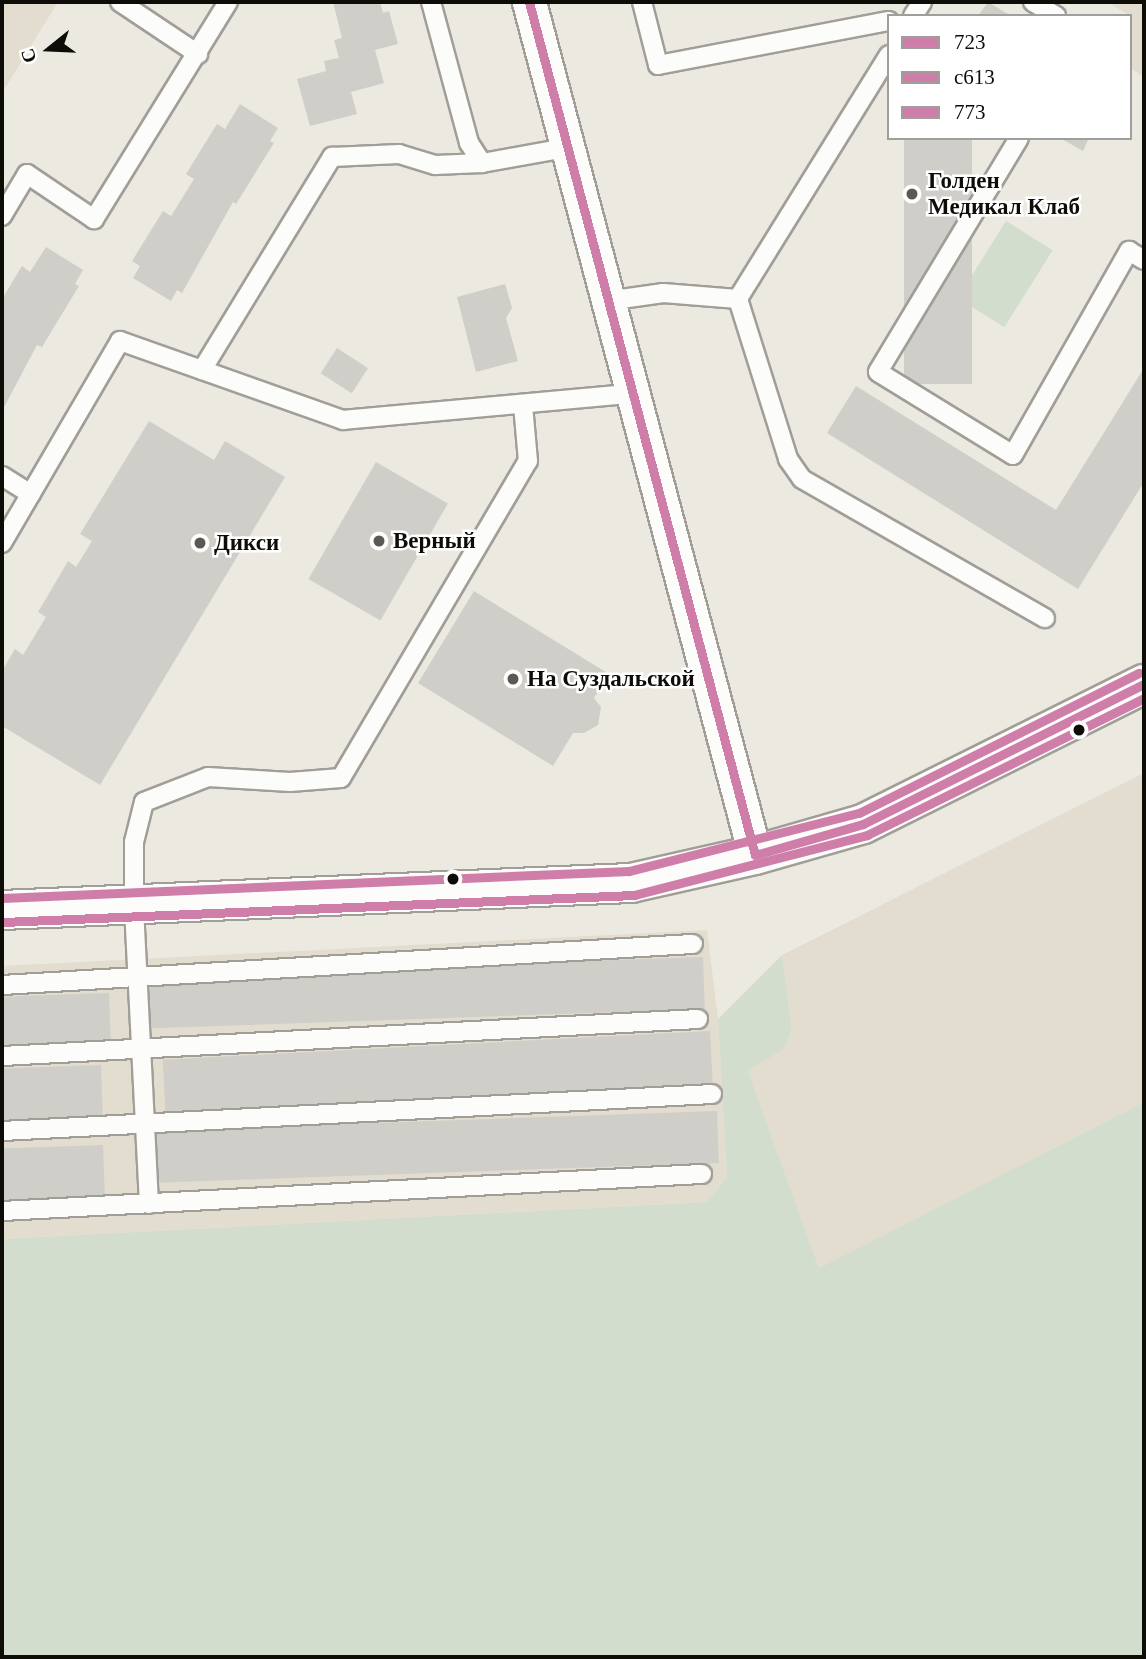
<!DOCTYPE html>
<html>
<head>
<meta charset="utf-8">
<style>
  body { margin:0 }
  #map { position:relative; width:1146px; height:1659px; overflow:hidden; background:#ece9e1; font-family:Georgia,serif }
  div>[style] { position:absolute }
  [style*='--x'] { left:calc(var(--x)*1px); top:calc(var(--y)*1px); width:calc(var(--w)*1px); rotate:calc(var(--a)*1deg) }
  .built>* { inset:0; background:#e2ddcf }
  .green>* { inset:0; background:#d3ddce; transform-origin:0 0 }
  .building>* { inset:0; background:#d0cec8; transform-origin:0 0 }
  .roads { filter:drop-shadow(2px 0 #a19e98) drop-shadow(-2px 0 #a19e98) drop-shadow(0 2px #a19e98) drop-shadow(0 -2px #a19e98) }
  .service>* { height:18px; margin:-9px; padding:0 9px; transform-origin:9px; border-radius:9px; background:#fcfcfa }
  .minor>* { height:33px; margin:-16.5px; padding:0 16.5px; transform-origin:16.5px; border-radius:16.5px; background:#fcfcfa }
  .tertiary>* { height:38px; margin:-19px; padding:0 19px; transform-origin:19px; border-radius:19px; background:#fcfcfa }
  .bus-1>* { height:9px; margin:-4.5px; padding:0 4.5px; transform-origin:4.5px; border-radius:4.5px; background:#cf7ea9 }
  .bus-2>* { height:9px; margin:-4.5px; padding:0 4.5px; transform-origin:4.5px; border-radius:4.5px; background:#cf7ea9 }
  .bus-3>* { height:9px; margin:-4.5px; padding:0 4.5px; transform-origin:4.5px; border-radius:4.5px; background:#cf7ea9 }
  .dots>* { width:19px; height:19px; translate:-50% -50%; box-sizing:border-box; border:4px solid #fff; border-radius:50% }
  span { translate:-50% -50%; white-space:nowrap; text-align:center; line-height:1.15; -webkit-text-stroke:5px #fff; paint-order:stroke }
  .poi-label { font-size:23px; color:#0d0c07; font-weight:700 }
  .left { translate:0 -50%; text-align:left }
  .frame { position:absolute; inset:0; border:4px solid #0d0c07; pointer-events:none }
  .legend { position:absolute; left:887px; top:14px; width:245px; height:126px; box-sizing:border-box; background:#fff; border:2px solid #9e9e9c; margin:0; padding:9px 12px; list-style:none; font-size:21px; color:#0d0c07 }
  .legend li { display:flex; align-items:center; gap:14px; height:35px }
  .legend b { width:35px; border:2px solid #9e9e9c }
  .north { position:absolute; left:14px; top:14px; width:70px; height:70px; -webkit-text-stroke:5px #fff; paint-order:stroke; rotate:252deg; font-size:19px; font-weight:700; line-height:28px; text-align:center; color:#0d0c07 }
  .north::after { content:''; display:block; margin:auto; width:24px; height:32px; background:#0d0c07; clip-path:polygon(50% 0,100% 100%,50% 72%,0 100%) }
</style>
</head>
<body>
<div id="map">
  <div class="built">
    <div style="clip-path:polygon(2px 2px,58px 2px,2px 93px)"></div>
    <div style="clip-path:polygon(1107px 2px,1144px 2px,1144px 77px,1130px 68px,1130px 16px)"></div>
    <div style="clip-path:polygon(1144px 773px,1144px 1102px,819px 1268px,748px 1071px,784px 1049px,792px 1030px,782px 955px)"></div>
    <div style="clip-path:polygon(707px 930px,718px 1019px,727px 1177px,707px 1202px,2px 1239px,2px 966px)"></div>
  </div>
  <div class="green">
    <div style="left:1006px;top:221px;width:55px;height:91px;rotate:32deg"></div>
    <div style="clip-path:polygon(782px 955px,792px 1029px,784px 1049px,748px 1071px,819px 1268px,1144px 1102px,1144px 1657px,2px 1657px,2px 1239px,707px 1202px,727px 1177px,718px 1019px)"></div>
  </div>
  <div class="building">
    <div style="clip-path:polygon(333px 2px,380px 2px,383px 13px,389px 11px,398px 44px,375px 50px,384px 83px,351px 92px,357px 114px,310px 126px,297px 79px,326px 71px,324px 61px,339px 58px,334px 40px,342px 38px)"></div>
    <div style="clip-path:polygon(988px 2px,1011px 16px,978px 16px)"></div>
    <div style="clip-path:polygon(240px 104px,278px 128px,270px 141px,274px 143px,236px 204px,233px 202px,182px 293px,177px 290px,171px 301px,133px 278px,140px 266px,132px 261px,163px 211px,171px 216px,194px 179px,186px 174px,217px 124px,225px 129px)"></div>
    <div style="left:904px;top:138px;width:68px;height:246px"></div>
    <div style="clip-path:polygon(1060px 138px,1089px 138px,1083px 151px)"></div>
    <div style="clip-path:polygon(46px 247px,83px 270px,75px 284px,79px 286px,42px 347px,37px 345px,2px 411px,2px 299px,22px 266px,30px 272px)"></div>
    <div style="clip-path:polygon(505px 284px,512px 308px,506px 318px,518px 361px,476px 372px,457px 297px)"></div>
    <div style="left:337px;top:348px;width:37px;height:30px;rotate:33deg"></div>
    <div style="clip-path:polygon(1144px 368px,1144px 482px,1078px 589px,827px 433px,856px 386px,1056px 510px)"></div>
    <div style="clip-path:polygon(149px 421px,214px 460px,225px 441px,285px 477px,100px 785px,2px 726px,2px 671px,15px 649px,23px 655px,46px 617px,38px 612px,54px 585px,68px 561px,76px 567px,92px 541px,80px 534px)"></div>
    <div style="left:376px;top:462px;width:83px;height:135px;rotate:30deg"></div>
    <div style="clip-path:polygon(474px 591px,609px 674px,594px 698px,601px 707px,598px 725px,584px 733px,573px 733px,553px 766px,418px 683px)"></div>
    <div style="left:703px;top:957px;width:52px;height:554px;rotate:88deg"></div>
    <div style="left:109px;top:993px;width:53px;height:107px;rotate:88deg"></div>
    <div style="left:710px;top:1031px;width:52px;height:548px;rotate:87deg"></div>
    <div style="left:101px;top:1065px;width:54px;height:99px;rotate:88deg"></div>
    <div style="left:717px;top:1111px;width:52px;height:564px;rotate:88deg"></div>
    <div style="left:103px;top:1145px;width:53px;height:101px;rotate:88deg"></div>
  </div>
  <div class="roads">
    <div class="service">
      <div style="--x:120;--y:2;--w:94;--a:33.7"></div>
      <div style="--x:431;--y:2;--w:146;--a:74.9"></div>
      <div style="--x:469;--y:143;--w:24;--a:57"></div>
      <div style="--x:642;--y:2;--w:65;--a:75.7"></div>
      <div style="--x:658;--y:65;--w:235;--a:-10.8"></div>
      <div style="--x:1033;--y:2;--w:27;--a:31"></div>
      <div style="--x:913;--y:16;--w:17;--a:-57"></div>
      <div style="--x:889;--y:55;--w:287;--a:121.8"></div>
      <div style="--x:738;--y:299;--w:168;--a:72.6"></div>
      <div style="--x:788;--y:459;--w:24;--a:55"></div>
      <div style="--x:802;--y:479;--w:280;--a:29.8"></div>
      <div style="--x:1019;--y:138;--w:273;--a:121.1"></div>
      <div style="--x:878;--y:372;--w:158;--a:31.6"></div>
      <div style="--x:1013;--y:455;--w:235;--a:-60.4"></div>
      <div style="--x:1129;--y:251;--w:17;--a:31"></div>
      <div style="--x:2;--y:216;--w:49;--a:-59.2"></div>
      <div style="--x:27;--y:174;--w:81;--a:33.9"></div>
      <div style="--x:94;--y:219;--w:255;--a:-58.3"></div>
      <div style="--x:607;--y:301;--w:57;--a:-8.1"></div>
      <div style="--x:663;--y:293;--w:75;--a:4.6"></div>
      <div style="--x:202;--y:370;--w:250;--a:-58.6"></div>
      <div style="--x:332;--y:157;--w:67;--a:-2.6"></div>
      <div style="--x:399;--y:154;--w:38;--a:17"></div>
      <div style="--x:435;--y:165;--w:47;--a:-2.4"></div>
      <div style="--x:482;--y:163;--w:84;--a:-10.2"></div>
      <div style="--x:2;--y:476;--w:34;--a:32"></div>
      <div style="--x:2;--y:543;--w:234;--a:-59.7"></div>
      <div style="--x:120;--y:341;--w:237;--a:19.5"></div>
      <div style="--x:343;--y:420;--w:288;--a:-5.2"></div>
      <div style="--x:2;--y:985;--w:692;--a:-3.4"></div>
      <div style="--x:2;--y:1056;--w:697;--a:-3.04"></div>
      <div style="--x:2;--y:1131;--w:711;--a:-2.98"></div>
      <div style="--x:149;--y:1204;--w:299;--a:-92.9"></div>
      <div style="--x:134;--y:905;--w:63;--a:-90"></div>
      <div style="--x:134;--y:842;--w:41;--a:-76"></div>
      <div style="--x:144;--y:802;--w:69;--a:-21.3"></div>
      <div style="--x:208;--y:777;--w:82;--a:3.5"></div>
      <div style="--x:290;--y:782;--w:51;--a:-4.5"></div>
      <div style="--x:341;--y:778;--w:368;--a:-59.5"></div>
      <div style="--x:528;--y:461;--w:56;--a:-95.1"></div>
      <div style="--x:2;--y:1211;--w:701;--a:-3.03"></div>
    </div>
    <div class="minor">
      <div style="--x:529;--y:2;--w:882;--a:75.16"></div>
    </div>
    <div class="tertiary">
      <div style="--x:2;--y:910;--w:630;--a:-2.46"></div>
      <div style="--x:631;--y:883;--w:127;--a:-12.7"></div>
      <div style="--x:755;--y:855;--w:112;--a:-16"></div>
      <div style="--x:863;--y:824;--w:314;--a:-26.5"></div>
    </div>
  </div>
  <div class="bus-1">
    <div style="--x:529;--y:2;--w:882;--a:75.16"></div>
    <div style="--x:755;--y:855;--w:112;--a:-16"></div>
    <div style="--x:863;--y:824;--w:314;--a:-26.5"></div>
  </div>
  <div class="bus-2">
    <div style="--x:3;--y:922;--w:632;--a:-2.45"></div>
    <div style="--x:634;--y:895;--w:241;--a:-14.4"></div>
    <div style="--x:867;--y:835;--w:309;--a:-26.3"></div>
  </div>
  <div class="bus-3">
    <div style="--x:2;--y:898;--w:628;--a:-2.47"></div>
    <div style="--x:629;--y:871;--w:237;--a:-14.2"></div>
    <div style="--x:859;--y:813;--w:313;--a:-26.6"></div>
  </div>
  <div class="dots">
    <div style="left:912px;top:194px;background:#5b5953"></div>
    <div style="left:379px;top:541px;background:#5b5953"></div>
    <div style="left:200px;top:543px;background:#5b5953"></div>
    <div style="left:513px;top:679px;background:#5b5953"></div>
    <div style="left:1079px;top:730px;background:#0d0c07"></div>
    <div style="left:453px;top:879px;background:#0d0c07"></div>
  </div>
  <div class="poi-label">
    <span class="left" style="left:928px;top:194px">Голден<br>Медикал Клаб</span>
    <span class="left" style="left:393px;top:541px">Верный</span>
    <span class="left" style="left:214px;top:543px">Дикси</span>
    <span class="left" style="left:527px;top:679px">На Суздальской</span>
  </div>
  <div class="frame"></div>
  <ul class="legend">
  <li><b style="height:9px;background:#cf7ea9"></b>723</li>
  <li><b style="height:9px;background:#cf7ea9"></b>с613</li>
  <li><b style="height:9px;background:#cf7ea9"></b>773</li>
  </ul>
  <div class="north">С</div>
</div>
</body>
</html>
